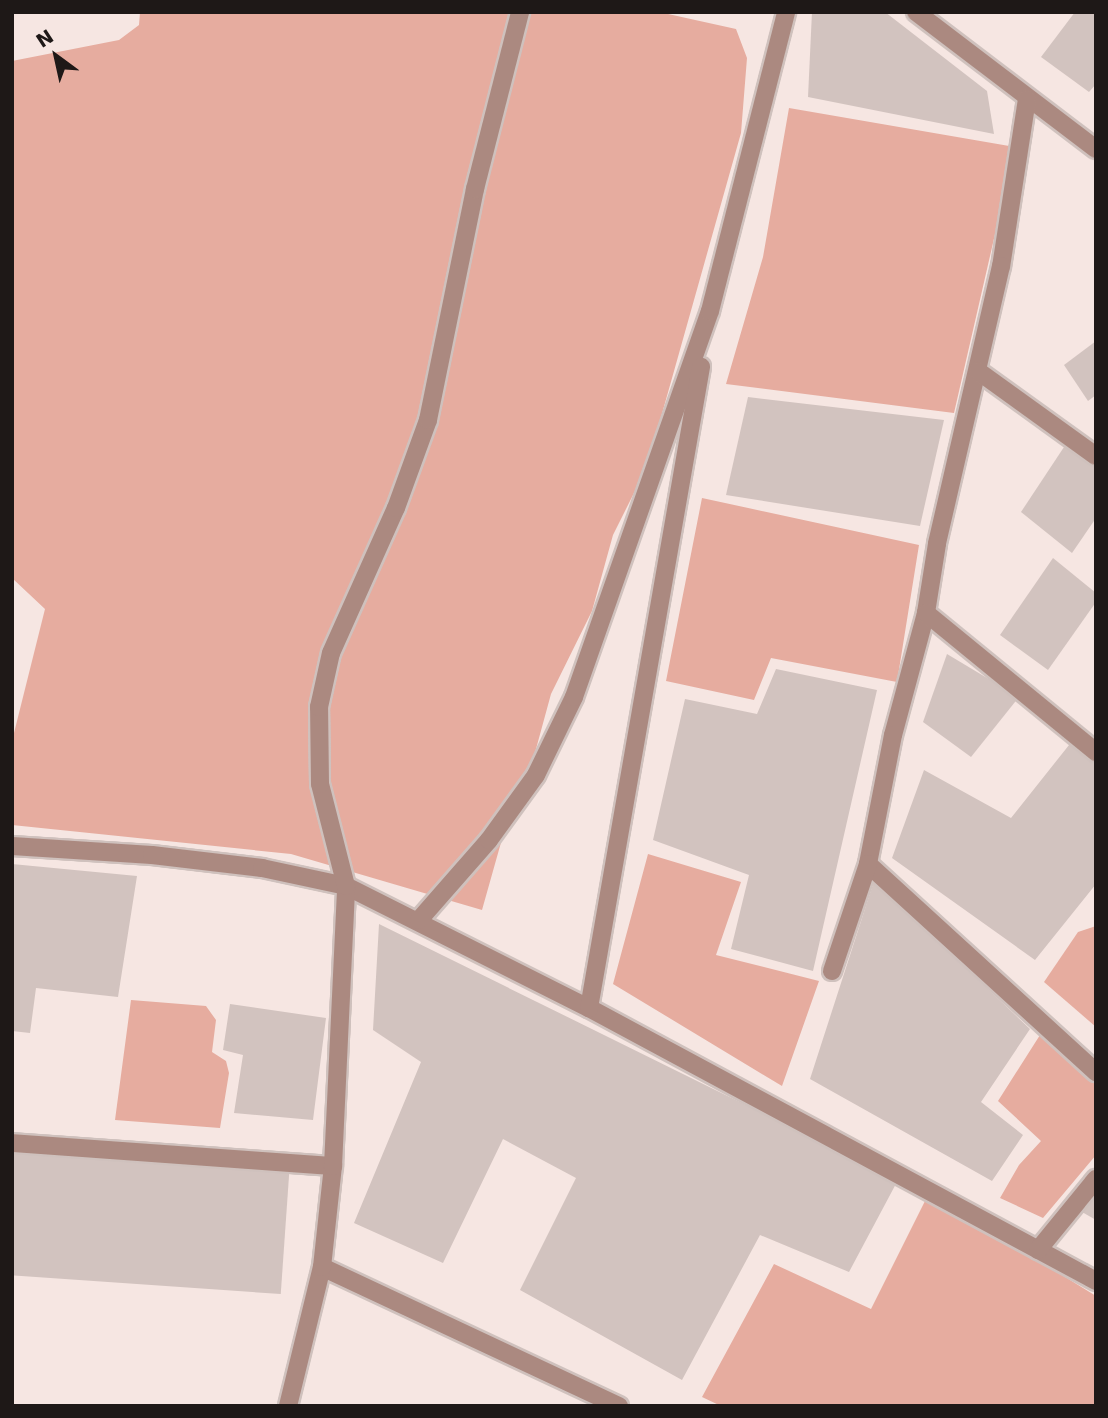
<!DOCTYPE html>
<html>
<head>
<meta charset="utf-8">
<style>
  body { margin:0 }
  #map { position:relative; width:1108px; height:1418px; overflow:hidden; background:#f6e6e2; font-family:"DejaVu Sans",sans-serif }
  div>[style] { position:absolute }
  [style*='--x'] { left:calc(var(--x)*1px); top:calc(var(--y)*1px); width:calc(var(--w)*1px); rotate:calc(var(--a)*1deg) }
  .green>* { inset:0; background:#e6ac9f }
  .building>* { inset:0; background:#d2c3bf; transform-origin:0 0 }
  .roads { filter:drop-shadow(2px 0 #cfc1bd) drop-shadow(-2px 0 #cfc1bd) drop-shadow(0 2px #cfc1bd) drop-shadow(0 -2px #cfc1bd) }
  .street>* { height:18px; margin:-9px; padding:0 9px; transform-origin:9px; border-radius:9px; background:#ab8980 }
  span { translate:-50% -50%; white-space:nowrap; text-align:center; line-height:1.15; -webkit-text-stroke:6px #f6e6e2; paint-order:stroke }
  .frame { position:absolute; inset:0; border:14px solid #1e1817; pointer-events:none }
  .north { position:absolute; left:21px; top:21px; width:70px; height:70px; -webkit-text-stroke:5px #f6e6e2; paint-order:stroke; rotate:327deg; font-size:19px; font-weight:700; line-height:28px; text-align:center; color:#1e1817 }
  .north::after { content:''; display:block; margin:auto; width:24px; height:32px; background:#1e1817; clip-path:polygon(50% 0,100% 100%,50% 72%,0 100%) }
</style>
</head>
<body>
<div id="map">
  <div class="green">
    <div style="clip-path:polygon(140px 12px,659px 12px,736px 29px,747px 58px,741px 133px,647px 467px,613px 535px,592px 611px,551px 694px,524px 793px,502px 839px,482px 910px,291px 854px,12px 825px,12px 741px,45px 609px,12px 578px,12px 61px,119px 40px,139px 25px)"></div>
    <div style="clip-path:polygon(789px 108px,1015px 147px,954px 413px,726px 384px,763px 257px)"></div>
    <div style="clip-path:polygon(702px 498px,919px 545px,897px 682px,771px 658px,754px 700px,666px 681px)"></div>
    <div style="clip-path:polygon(648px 854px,741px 882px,716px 955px,819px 981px,782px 1086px,613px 984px)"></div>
    <div style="clip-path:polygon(1096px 926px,1096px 1027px,1044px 982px,1078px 932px)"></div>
    <div style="clip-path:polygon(131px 1000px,206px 1006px,216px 1020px,212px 1052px,226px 1061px,229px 1073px,220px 1128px,115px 1120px)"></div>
    <div style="clip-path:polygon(1051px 1030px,1096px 1066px,1096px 1155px,1043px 1218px,1000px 1198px,1019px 1165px,1041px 1141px,998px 1101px,1040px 1035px)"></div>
    <div style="clip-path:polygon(929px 1193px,1096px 1296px,1096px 1406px,721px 1406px,702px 1397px,774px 1264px,871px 1309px)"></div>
  </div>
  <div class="building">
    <div style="clip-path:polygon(812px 12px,885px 12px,987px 91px,994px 134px,808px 97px)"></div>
    <div style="clip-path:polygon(1075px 12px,1096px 12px,1096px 84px,1089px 92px,1041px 57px)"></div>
    <div style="clip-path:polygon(1096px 341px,1096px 395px,1088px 401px,1064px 365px)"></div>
    <div style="clip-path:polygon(748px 397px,944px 420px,920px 526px,726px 495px)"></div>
    <div style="clip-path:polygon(1066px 444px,1096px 465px,1096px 518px,1072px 553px,1021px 512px)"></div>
    <div style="clip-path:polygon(1053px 558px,1096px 593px,1096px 602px,1048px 670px,1000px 635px)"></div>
    <div style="clip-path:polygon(947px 654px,1019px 697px,971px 757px,923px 722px)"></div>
    <div style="clip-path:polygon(776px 669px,877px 690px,813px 971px,731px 949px,749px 875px,653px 840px,685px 699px,757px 714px)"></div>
    <div style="clip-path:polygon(1073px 740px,1096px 759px,1096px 884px,1035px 960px,892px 858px,924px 770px,1011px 818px)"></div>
    <div style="clip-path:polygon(12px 864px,137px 876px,118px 997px,36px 988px,30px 1033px,12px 1031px)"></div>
    <div style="clip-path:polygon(874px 881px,1030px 1029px,981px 1102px,1023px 1135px,992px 1181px,810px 1079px)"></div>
    <div style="clip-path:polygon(379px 924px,898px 1180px,849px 1272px,760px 1235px,682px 1380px,520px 1290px,576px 1178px,503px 1139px,443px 1263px,354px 1223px,421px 1062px,373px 1030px)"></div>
    <div style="clip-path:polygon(230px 1004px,326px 1018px,313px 1120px,234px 1113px,243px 1055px,223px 1050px)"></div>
    <div style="left:12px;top:1152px;width:278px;height:123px;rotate:4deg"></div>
    <div style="clip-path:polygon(1096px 1197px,1096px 1220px,1082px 1212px)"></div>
  </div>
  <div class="roads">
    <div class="street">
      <div style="--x:916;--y:12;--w:226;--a:37.3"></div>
      <div style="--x:1027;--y:99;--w:169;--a:98.8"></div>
      <div style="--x:1001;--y:266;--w:285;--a:103"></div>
      <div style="--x:937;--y:544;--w:70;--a:99.1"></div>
      <div style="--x:926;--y:613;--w:126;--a:105.1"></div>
      <div style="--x:893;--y:735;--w:131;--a:101"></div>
      <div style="--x:868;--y:864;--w:309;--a:42.4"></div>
      <div style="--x:978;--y:371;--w:145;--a:35.8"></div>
      <div style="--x:926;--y:613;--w:220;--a:39.3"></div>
      <div style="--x:12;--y:846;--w:140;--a:3.7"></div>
      <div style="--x:152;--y:855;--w:111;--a:6.7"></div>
      <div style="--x:262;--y:868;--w:86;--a:12.1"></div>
      <div style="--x:346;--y:886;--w:272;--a:26.7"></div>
      <div style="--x:589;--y:1008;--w:576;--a:28.3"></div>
      <div style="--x:419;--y:920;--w:106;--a:-48.8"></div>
      <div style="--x:489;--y:840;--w:80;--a:-54.1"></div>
      <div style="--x:536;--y:775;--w:87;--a:-64"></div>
      <div style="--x:574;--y:697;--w:409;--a:-70.6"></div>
      <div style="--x:710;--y:311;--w:309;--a:-75.7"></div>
      <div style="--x:832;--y:971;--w:113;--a:-71.4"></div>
      <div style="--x:589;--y:1008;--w:651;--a:-80.09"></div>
      <div style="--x:12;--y:1143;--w:322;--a:4.1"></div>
      <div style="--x:1038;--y:1250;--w:92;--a:-50.8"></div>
      <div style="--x:322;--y:1267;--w:328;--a:25.1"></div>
      <div style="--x:288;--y:1406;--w:143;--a:-76.3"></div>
      <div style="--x:322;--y:1267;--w:102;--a:-83.8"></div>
      <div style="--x:333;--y:1166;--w:280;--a:-87.3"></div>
      <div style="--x:346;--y:886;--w:105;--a:-104.3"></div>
      <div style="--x:320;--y:784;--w:77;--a:-90.7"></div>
      <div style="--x:319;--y:707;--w:55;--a:-77.5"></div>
      <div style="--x:331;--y:653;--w:159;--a:-65.9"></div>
      <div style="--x:396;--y:508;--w:94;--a:-70"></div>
      <div style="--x:428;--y:420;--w:236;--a:-78.5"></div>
      <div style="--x:475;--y:189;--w:183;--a:-75.7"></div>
    </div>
  </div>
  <div class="frame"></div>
  <div class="north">N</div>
</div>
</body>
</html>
